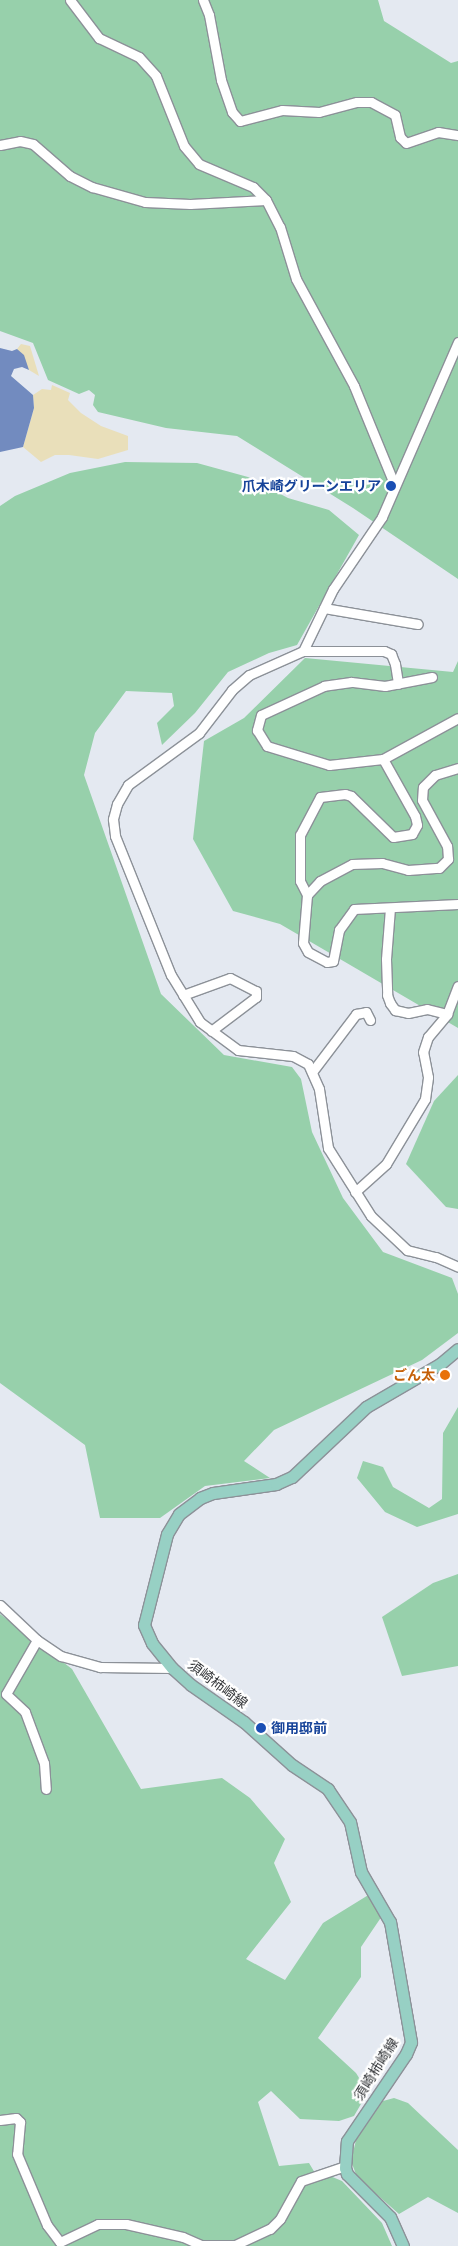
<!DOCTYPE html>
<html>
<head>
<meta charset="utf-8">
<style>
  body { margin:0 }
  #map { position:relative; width:458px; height:2246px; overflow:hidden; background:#e4e9f1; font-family:"PT Sans Narrow","Noto Sans JP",sans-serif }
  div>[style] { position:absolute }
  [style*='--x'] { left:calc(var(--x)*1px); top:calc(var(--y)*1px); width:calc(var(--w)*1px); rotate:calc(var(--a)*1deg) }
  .green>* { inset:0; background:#97d0ab }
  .sand>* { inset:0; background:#e9dfba }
  .water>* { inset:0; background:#728bbf }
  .roads { filter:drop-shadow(1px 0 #8c9198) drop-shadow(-1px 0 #8c9198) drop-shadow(0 1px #8c9198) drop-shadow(0 -1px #8c9198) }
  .minor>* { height:9px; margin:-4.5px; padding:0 4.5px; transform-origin:4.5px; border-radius:4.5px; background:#fff }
  .major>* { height:11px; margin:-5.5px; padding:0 5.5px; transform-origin:5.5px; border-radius:5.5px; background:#97d0c4 }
  .dots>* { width:14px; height:14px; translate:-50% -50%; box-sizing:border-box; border:2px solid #fff; border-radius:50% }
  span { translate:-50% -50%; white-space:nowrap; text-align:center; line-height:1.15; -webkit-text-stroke:4.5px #fff; paint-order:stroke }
  .transit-label { font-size:14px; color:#164399; font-weight:700 }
  .right { translate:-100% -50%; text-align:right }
  .left { translate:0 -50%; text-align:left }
  .food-label { font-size:14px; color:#c56008; font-weight:700 }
  .street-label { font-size:14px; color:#323437 }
</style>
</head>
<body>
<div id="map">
  <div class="green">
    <div style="clip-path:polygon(0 0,378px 0,384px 21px,451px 63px,458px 61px,458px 579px,353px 508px,237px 436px,166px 428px,98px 412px,93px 405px,95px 395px,89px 390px,79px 394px,48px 380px,33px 343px,0 331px)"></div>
    <div style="clip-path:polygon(125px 462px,197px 463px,248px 477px,288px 498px,329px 510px,359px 535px,297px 645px,269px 653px,228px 672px,195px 713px,162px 745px,157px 723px,174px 706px,172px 693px,126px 691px,95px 733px,84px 775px,161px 994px,224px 1055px,292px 1067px,301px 1079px,312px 1132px,343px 1198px,383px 1252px,452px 1278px,458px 1294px,458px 1333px,422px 1360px,274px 1430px,244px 1461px,270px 1478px,205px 1486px,160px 1518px,100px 1518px,85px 1445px,0 1383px,0 506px,15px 496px,70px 473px)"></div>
    <div style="clip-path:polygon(305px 658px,453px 672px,458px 661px,458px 1028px,280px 924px,233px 911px,193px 839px,204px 741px,244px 718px)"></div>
    <div style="clip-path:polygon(458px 1075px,458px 1209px,446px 1207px,406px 1164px,434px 1101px)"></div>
    <div style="clip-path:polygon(458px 1407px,458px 1514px,417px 1527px,385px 1512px,357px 1478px,363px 1461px,383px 1467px,393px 1487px,429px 1508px,442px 1499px,443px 1433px)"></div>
    <div style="clip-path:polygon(458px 1574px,458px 1666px,402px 1676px,382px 1617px,433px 1583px)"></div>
    <div style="clip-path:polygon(0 1614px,72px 1669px,141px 1789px,222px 1778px,250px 1798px,285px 1839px,274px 1863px,291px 1902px,246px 1959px,285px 1980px,323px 1923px,370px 1894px,382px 1916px,361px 1947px,361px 1977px,318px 2038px,356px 2073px,368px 2092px,354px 2116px,339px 2121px,300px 2119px,271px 2091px,258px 2102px,279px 2166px,309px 2163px,318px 2178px,330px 2176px,342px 2181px,382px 2223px,392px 2246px,0 2246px)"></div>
    <div style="clip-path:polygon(394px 2098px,408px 2103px,458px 2150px,458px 2213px,428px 2197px,399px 2214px,357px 2177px,351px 2161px,356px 2140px,383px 2101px)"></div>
  </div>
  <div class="sand">
    <div style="clip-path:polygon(21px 344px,30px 346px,39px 376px,29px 370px,17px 349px)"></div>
    <div style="clip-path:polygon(52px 385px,70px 393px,68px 400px,81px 413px,101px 426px,128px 436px,128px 450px,98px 459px,69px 455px,55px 455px,41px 462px,23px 447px,34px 408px,33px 395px,42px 389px,51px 390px)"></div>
  </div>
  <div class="water">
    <div style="clip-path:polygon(0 348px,12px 351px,17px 349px,24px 355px,29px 370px,22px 367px,14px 369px,11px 376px,33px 395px,34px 408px,23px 447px,0 452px)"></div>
  </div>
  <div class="roads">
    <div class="minor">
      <div style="--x:70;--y:0;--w:48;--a:52.7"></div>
      <div style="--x:99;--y:38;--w:44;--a:25.4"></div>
      <div style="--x:139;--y:57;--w:25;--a:48"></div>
      <div style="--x:156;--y:76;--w:75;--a:68.2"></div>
      <div style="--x:184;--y:146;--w:23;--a:50"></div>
      <div style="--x:199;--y:164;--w:59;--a:23.1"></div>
      <div style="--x:253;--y:187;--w:18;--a:45"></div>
      <div style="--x:266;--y:200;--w:30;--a:63"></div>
      <div style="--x:280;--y:227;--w:54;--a:72.9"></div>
      <div style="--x:296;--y:279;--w:122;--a:61.5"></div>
      <div style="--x:354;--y:386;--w:108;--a:67.7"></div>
      <div style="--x:203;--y:0;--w:16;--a:68"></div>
      <div style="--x:209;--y:15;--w:66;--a:79.5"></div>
      <div style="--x:221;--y:80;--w:34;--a:71"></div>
      <div style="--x:232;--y:112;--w:12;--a:48"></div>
      <div style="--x:240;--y:121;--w:43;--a:-14.7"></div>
      <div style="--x:282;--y:110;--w:37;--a:3"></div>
      <div style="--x:319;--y:112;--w:39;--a:-15"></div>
      <div style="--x:357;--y:102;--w:14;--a:0"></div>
      <div style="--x:371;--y:102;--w:27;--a:28"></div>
      <div style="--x:395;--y:115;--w:23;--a:77"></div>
      <div style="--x:400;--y:137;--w:8;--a:45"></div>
      <div style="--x:406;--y:143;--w:34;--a:-19"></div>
      <div style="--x:438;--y:132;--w:20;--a:9"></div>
      <div style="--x:0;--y:145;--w:20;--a:-11"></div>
      <div style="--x:20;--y:141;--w:13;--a:13"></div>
      <div style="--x:33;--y:144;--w:49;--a:40.9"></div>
      <div style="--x:70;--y:176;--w:25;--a:27"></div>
      <div style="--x:92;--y:187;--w:55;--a:15.8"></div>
      <div style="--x:145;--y:202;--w:45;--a:2.5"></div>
      <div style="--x:190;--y:204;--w:76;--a:-3"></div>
      <div style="--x:458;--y:342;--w:191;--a:113.5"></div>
      <div style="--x:382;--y:517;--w:87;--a:124.2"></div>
      <div style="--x:333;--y:589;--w:69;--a:115.8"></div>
      <div style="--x:303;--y:651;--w:59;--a:156"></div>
      <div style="--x:249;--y:675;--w:23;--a:139"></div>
      <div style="--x:232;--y:690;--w:54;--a:127.5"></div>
      <div style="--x:199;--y:733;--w:88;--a:143.8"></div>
      <div style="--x:128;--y:785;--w:22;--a:120"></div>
      <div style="--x:117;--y:804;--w:16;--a:105"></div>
      <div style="--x:113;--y:819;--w:17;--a:83"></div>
      <div style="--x:115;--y:836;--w:150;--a:68.1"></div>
      <div style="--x:171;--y:975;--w:55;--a:58.3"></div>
      <div style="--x:200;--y:1022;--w:47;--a:36.4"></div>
      <div style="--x:238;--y:1050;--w:55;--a:6.2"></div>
      <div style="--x:293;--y:1056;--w:17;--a:28"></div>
      <div style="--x:308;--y:1064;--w:27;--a:66"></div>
      <div style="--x:319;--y:1089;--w:60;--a:81.3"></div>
      <div style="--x:328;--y:1148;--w:80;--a:57.7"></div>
      <div style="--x:371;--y:1216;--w:50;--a:43.4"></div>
      <div style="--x:407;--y:1250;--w:30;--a:14"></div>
      <div style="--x:436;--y:1257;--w:24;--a:24"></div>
      <div style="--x:324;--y:608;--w:95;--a:9.7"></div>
      <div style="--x:303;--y:651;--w:81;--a:0"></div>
      <div style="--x:384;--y:651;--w:8;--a:23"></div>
      <div style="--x:391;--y:654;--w:11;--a:68"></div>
      <div style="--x:395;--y:664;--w:20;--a:81"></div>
      <div style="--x:432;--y:677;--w:48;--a:169.2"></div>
      <div style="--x:385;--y:686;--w:34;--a:-173"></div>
      <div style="--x:351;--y:682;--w:27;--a:172"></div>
      <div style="--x:324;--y:686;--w:69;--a:155.3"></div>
      <div style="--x:261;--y:715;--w:16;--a:105"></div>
      <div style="--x:257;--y:730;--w:19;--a:58"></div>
      <div style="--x:267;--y:746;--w:65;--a:17"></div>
      <div style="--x:329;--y:765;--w:54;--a:-6.3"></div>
      <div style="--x:383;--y:759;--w:85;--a:-28.7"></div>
      <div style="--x:383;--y:759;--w:65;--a:60.7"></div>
      <div style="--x:415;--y:816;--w:9;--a:77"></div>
      <div style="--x:417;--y:825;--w:10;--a:119"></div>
      <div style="--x:412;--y:834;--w:19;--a:171"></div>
      <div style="--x:393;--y:837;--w:59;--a:-135.7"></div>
      <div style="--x:351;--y:796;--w:6;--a:-162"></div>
      <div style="--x:345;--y:794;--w:25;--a:173"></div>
      <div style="--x:320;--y:797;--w:43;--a:117.8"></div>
      <div style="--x:300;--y:835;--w:46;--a:90"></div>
      <div style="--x:300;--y:881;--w:16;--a:63"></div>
      <div style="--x:307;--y:895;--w:48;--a:94.8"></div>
      <div style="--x:303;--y:943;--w:10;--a:61"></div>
      <div style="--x:308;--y:952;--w:21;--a:28"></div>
      <div style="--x:327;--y:962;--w:6;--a:-9"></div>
      <div style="--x:333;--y:961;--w:32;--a:-79"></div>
      <div style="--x:339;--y:930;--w:26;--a:-54"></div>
      <div style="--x:354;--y:909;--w:104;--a:-2.8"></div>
      <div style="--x:307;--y:895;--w:19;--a:-47"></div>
      <div style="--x:320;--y:881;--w:36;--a:-28"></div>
      <div style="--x:352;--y:864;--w:30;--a:-2"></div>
      <div style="--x:382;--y:863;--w:27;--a:15"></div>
      <div style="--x:408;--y:870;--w:31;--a:-4"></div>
      <div style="--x:439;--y:868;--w:13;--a:-45"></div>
      <div style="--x:448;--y:859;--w:13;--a:-94"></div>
      <div style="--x:447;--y:846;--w:52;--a:-118.5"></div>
      <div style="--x:422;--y:800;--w:13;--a:-86"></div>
      <div style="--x:423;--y:787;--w:17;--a:-45"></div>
      <div style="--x:435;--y:775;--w:24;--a:-17"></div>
      <div style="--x:390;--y:908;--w:51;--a:94.5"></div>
      <div style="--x:386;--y:959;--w:36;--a:88"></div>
      <div style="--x:387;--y:995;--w:9;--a:69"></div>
      <div style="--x:390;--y:1003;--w:9;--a:54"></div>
      <div style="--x:395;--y:1010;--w:13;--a:13"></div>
      <div style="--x:408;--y:1013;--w:19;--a:-12"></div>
      <div style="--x:427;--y:1009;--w:21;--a:14"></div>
      <div style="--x:183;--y:995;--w:50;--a:-19.9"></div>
      <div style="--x:230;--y:978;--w:29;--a:27"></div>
      <div style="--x:256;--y:991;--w:6;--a:90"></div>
      <div style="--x:256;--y:997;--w:56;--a:142.9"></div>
      <div style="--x:312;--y:1072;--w:73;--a:-52.8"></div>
      <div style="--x:356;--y:1014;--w:10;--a:-11"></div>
      <div style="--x:366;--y:1012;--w:9;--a:63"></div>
      <div style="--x:355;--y:1192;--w:42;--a:-42.1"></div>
      <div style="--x:386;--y:1164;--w:76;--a:-59"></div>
      <div style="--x:425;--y:1099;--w:22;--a:-82"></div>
      <div style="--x:428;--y:1077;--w:25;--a:-101"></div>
      <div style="--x:423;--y:1052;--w:16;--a:-72"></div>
      <div style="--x:428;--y:1037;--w:30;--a:-50"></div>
      <div style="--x:447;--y:1014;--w:30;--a:-69"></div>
      <div style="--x:0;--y:1605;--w:51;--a:43.4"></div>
      <div style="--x:37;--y:1640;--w:29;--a:34"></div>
      <div style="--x:61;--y:1656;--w:41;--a:15.8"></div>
      <div style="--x:100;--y:1667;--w:72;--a:0.8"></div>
      <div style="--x:37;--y:1640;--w:62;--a:119.9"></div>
      <div style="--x:6;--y:1694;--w:26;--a:43"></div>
      <div style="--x:25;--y:1712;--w:54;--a:69.6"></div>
      <div style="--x:44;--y:1763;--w:26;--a:86"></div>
      <div style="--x:0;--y:2120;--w:16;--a:-7"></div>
      <div style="--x:16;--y:2118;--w:6;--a:45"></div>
      <div style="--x:20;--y:2122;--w:32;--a:95"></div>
      <div style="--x:17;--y:2154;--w:77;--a:67.1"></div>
      <div style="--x:47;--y:2225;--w:21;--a:53"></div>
      <div style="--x:60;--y:2242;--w:42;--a:-25.3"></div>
      <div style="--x:98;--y:2224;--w:28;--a:0"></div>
      <div style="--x:126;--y:2224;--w:58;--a:12.8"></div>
      <div style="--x:183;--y:2237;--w:20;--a:24"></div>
      <div style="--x:201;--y:2245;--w:34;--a:0"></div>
      <div style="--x:235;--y:2245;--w:38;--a:-25"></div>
      <div style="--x:270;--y:2229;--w:14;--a:-45"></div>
      <div style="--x:280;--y:2219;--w:43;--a:-61.1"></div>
      <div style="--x:301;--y:2181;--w:46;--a:-18.8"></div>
    </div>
    <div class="major">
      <div style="--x:403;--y:2246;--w:32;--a:-114"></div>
      <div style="--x:390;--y:2217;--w:61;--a:-135"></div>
      <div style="--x:347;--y:2174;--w:6;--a:-108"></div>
      <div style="--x:345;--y:2168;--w:27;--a:-86"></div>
      <div style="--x:347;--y:2141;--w:105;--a:-55.9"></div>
      <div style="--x:406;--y:2054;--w:13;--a:-67"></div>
      <div style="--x:411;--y:2042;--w:122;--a:-99.9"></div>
      <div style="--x:390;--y:1922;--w:58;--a:-120.1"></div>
      <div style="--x:361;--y:1872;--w:51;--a:-102.4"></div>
      <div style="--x:350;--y:1822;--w:40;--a:-124"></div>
      <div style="--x:328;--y:1789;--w:43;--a:-146.3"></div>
      <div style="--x:292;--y:1765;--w:64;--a:-138.1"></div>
      <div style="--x:244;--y:1722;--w:65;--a:-145.1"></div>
      <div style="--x:191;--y:1685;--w:25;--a:-138"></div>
      <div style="--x:172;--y:1668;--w:32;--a:-129"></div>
      <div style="--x:152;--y:1643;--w:20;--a:-114"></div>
      <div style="--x:144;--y:1625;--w:94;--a:-75.8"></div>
      <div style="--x:167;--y:1534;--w:23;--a:-59"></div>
      <div style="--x:179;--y:1514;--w:26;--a:-37"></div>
      <div style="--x:200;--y:1498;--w:14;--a:-21"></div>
      <div style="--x:213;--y:1493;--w:64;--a:-8.1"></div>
      <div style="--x:276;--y:1484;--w:17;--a:-24"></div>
      <div style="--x:292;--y:1477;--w:102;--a:-43.4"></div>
      <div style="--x:366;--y:1407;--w:86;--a:-30.2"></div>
      <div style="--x:440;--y:1364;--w:23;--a:-40"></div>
    </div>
  </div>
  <div class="dots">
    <div style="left:391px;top:486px;background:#1a4fb4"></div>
    <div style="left:445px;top:1375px;background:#e8710a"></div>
    <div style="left:261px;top:1728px;background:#1a4fb4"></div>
  </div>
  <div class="transit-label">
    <span class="right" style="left:381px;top:486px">爪木崎グリーンエリア</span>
    <span class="left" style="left:271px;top:1728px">御用邸前</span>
  </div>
  <div class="food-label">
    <span class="right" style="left:435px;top:1375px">ごん太</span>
  </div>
  <div class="street-label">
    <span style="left:218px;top:1684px;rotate:37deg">須崎柿崎線</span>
    <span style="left:376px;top:2069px;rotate:-58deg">須崎柿崎線</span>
  </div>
</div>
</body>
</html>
